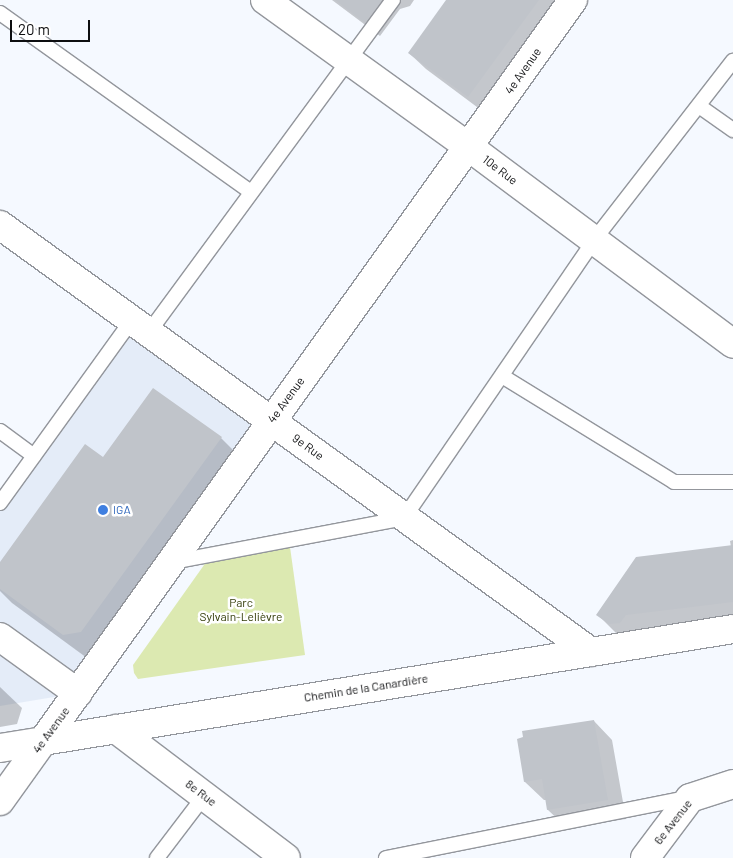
<!DOCTYPE html>
<html>
<head>
<meta charset="utf-8">
<style>
  body { margin:0 }
  #map { position:relative; width:733px; height:858px; overflow:hidden; background:#f5f9ff; font-family:Barlow,sans-serif }
  div>[style] { position:absolute }
  [style*='--x'] { left:calc(var(--x)*1px); top:calc(var(--y)*1px); width:calc(var(--w)*1px); rotate:calc(var(--a)*1deg) }
  .built>* { inset:0; background:#e4ecf8 }
  .green>* { inset:0; background:#dce9b1 }
  .shadow>* { inset:0; background:#0003 }
  .building>* { inset:0; background:#c0c4ca }
  .roads { filter:drop-shadow(1px 0 #93969c) drop-shadow(-1px 0 #93969c) drop-shadow(0 1px #93969c) drop-shadow(0 -1px #93969c) }
  .service>* { height:14px; margin:-7px; padding:0 7px; transform-origin:7px; border-radius:7px; background:#fff }
  .minor>* { height:28px; margin:-14px; padding:0 14px; transform-origin:14px; border-radius:14px; background:#fff }
  .tertiary>* { height:28px; margin:-14px; padding:0 14px; transform-origin:14px; border-radius:14px; background:#fff }
  .secondary>* { height:28px; margin:-14px; padding:0 14px; transform-origin:14px; border-radius:14px; background:#fff }
  .dots>* { width:14px; height:14px; translate:-50% -50%; box-sizing:border-box; border:2px solid #fff; border-radius:50% }
  span { translate:-50% -50%; white-space:nowrap; text-align:center; line-height:1.15; -webkit-text-stroke:5px #fff; paint-order:stroke }
  .street-label { font-size:12px; color:#0d0e10 }
  .shop-label { font-size:12px; color:#366cbe }
  .left { translate:0 -50%; text-align:left }
  .park-label { font-size:12px; color:#323b07 }
  .scale { position:absolute; left:10px; top:20px; width:80px; height:22px; box-sizing:border-box; border:2px solid #0d0e10; border-top:0; padding-left:6px; font-size:15px; line-height:18px; white-space:nowrap; color:#0d0e10; -webkit-text-stroke:4px #fff; paint-order:stroke }
</style>
</head>
<body>
<div id="map">
  <div class="built">
    <div style="clip-path:polygon(132px 320px,272px 421px,78px 693px,0 706px,0 503px)"></div>
  </div>
  <div class="green">
    <div style="clip-path:polygon(290px 547px,305px 655px,138px 679px,134px 673px,133px 665px,209px 558px)"></div>
  </div>
  <div class="shadow">
    <div style="clip-path:polygon(332px 0,414px 0,410px 6px,400px 9px,380px 36px)"></div>
    <div style="clip-path:polygon(448px 0,568px 0,485px 113px,426px 69px,409px 53px)"></div>
    <div style="clip-path:polygon(221px 438px,244px 461px,87px 658px,12px 603px,0 591px,0 564px,103px 459px)"></div>
    <div style="clip-path:polygon(733px 540px,733px 628px,621px 638px,598px 615px,731px 547px,730px 541px)"></div>
    <div style="clip-path:polygon(0 687px,22px 708px,17px 724px,0 727px)"></div>
    <div style="clip-path:polygon(594px 721px,612px 740px,626px 819px,567px 828px,548px 810px,546px 800px,544px 800px,525px 782px,524px 738px)"></div>
  </div>
  <div class="building">
    <div style="clip-path:polygon(335px 0,382px 0,365px 23px)"></div>
    <div style="clip-path:polygon(446px 0,539px 0,468px 97px,408px 53px)"></div>
    <div style="clip-path:polygon(153px 388px,222px 437px,81px 632px,63px 635px,0 589px,0 562px,85px 444px,103px 457px)"></div>
    <div style="clip-path:polygon(733px 545px,733px 602px,626px 615px,620px 623px,609px 624px,596px 615px,636px 557px)"></div>
    <div style="clip-path:polygon(594px 720px,608px 800px,547px 810px,542px 779px,524px 782px,517px 739px,523px 737px,522px 731px)"></div>
  </div>
  <div class="roads">
    <div class="service">
      <div style="--x:0;--y:13;--w:308;--a:35.5"></div>
      <div style="--x:699;--y:106;--w:42;--a:35.2"></div>
      <div style="--x:149;--y:332;--w:412;--a:-53.7"></div>
      <div style="--x:502;--y:376;--w:202;--a:31.6"></div>
      <div style="--x:674;--y:482;--w:59;--a:0"></div>
      <div style="--x:0;--y:431;--w:42;--a:36.3"></div>
      <div style="--x:0;--y:503;--w:226;--a:-54.2"></div>
      <div style="--x:172;--y:562;--w:236;--a:-10.7"></div>
      <div style="--x:404;--y:518;--w:337;--a:-55.6"></div>
      <div style="--x:594;--y:240;--w:227;--a:-52.2"></div>
      <div style="--x:157;--y:858;--w:79;--a:-52.7"></div>
      <div style="--x:386;--y:858;--w:307;--a:-11.3"></div>
    </div>
    <div class="minor">
      <div style="--x:265;--y:0;--w:251;--a:35.8"></div>
      <div style="--x:469;--y:147;--w:329;--a:36.7"></div>
      <div style="--x:0;--y:225;--w:729;--a:35.85"></div>
      <div style="--x:0;--y:637;--w:96;--a:35.7"></div>
      <div style="--x:116;--y:729;--w:213;--a:37.2"></div>
      <div style="--x:645;--y:858;--w:75;--a:-53.1"></div>
      <div style="--x:690;--y:798;--w:45;--a:-18"></div>
    </div>
    <div class="tertiary">
      <div style="--x:0;--y:748;--w:44;--a:-9.2"></div>
      <div style="--x:43;--y:741;--w:911;--a:-54.43"></div>
    </div>
    <div class="secondary">
      <div style="--x:0;--y:801;--w:74;--a:-54.4"></div>
      <div style="--x:43;--y:741;--w:699;--a:-9.22"></div>
    </div>
  </div>
  <div class="dots">
    <div style="left:103px;top:510px;background:#3f7fe0"></div>
  </div>
  <div class="street-label">
    <span style="left:523px;top:71px;rotate:-55deg">4e Avenue</span>
    <span style="left:500px;top:170px;rotate:37deg">10e Rue</span>
    <span style="left:286px;top:400px;rotate:-54deg">4e Avenue</span>
    <span style="left:308px;top:447px;rotate:36deg">9e Rue</span>
    <span style="left:366px;top:688px;rotate:-9deg">Chemin de la Canardière</span>
    <span style="left:51px;top:730px;rotate:-54deg">4e Avenue</span>
    <span style="left:201px;top:793px;rotate:37deg">8e Rue</span>
    <span style="left:673px;top:822px;rotate:-52deg">6e Avenue</span>
  </div>
  <div class="shop-label">
    <span class="left" style="left:113px;top:510px">IGA</span>
  </div>
  <div class="park-label">
    <span style="left:241px;top:610px">Parc<br>Sylvain-Lelièvre</span>
  </div>
  <div class="scale">20 m</div>
</div>
</body>
</html>
